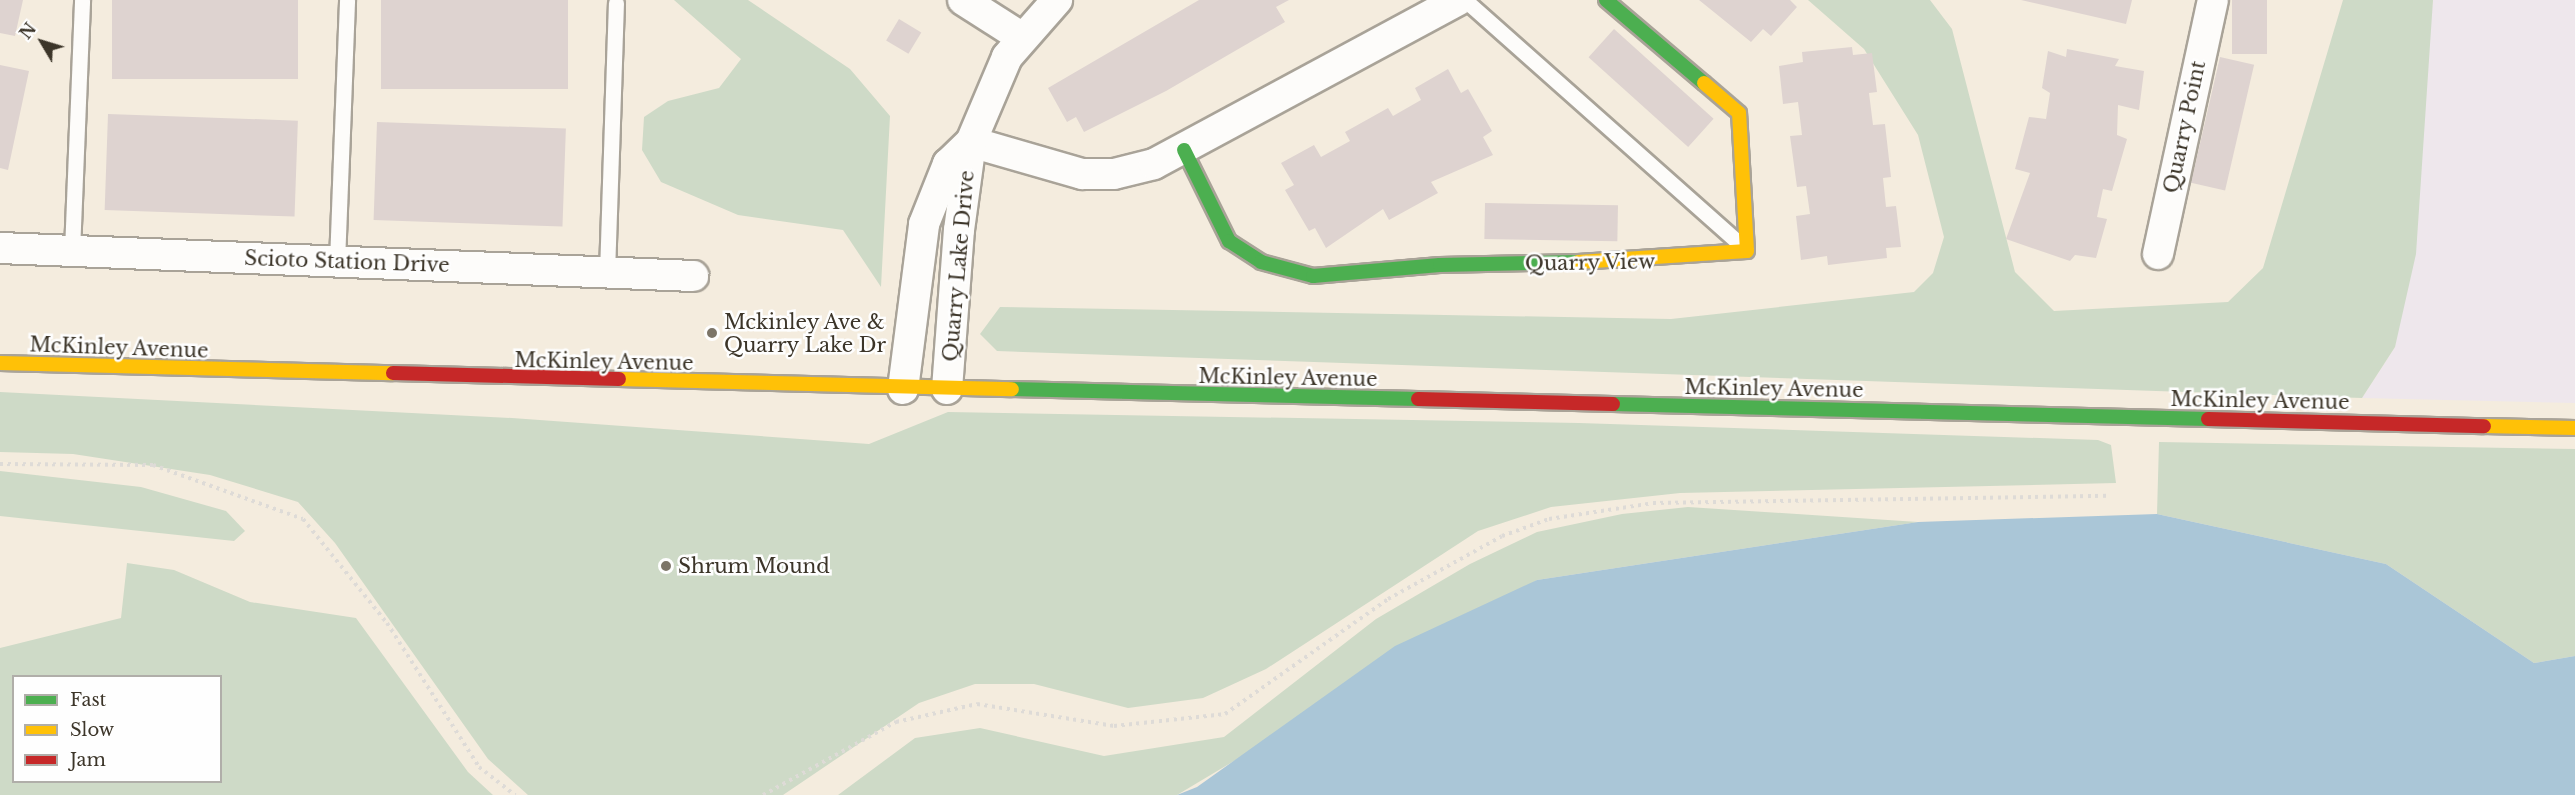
<!DOCTYPE html>
<html>
<head>
<meta charset="utf-8">
<style>
  body { margin:0 }
  #map { position:relative; width:2575px; height:795px; overflow:hidden; background:#f4ecde; font-family:"Libre Baskerville",serif }
  div>[style] { position:absolute }
  [style*='--x'] { left:calc(var(--x)*1px); top:calc(var(--y)*1px); width:calc(var(--w)*1px); rotate:calc(var(--a)*1deg) }
  .industrial>* { inset:0; background:#eee7ec }
  .green>* { inset:0; background:#cedac7 }
  .water>* { inset:0; background:#aac6d7 }
  .building>* { inset:0; background:#ded3d0; transform-origin:0 0 }
  .path>* { height:4px; margin-top:-2px; transform-origin:0; background:repeating-linear-gradient(90deg,#dedbd7 0 3px,transparent 0 7.5px) }
  .roads { filter:drop-shadow(2px 0 #a9a398) drop-shadow(-2px 0 #a9a398) drop-shadow(0 2px #a9a398) drop-shadow(0 -2px #a9a398) }
  .lane>* { height:15px; margin:-7.5px; padding:0 7.5px; transform-origin:7.5px; border-radius:7.5px; background:#fdfcfa }
  .street>* { height:30px; margin:-15px; padding:0 15px; transform-origin:15px; border-radius:15px; background:#fdfcfa }
  .fast>* { height:14px; margin:-7px; padding:0 7px; transform-origin:7px; border-radius:7px; background:#4caf50 }
  .slow>* { height:14px; margin:-7px; padding:0 7px; transform-origin:7px; border-radius:7px; background:#ffc107 }
  .jam>* { height:14px; margin:-7px; padding:0 7px; transform-origin:7px; border-radius:7px; background:#c62828 }
  .dots>* { width:16px; height:16px; translate:-50% -50%; box-sizing:border-box; border:3px solid #fefefe; border-radius:50% }
  span { translate:-50% -50%; white-space:nowrap; text-align:center; line-height:1.15; -webkit-text-stroke:5px #fefefe; paint-order:stroke }
  .street-label { font-size:20px; color:#3c3529 }
  .poi-label { font-size:20px; color:#3c3529 }
  .left { translate:0 -50%; text-align:left }
  .legend { position:absolute; left:12px; top:675px; width:210px; height:108px; box-sizing:border-box; background:#fefefe; border:2px solid #b0aea9; margin:0; padding:8px 10px; list-style:none; font-size:18px; color:#3c3529 }
  .legend li { display:flex; align-items:center; gap:12px; height:30px }
  .legend b { width:30px; border:2px solid #b0aea9 }
  .north { position:absolute; left:12px; top:12px; width:60px; height:60px; -webkit-text-stroke:4px #fefefe; paint-order:stroke; rotate:308deg; font-size:16px; font-weight:700; line-height:24px; text-align:center; color:#3c3529 }
  .north::after { content:''; display:block; margin:auto; width:21px; height:27px; background:#3c3529; clip-path:polygon(50% 0,100% 100%,50% 72%,0 100%) }
</style>
</head>
<body>
<div id="map">
  <div class="industrial">
    <div style="clip-path:polygon(2433px 0,2575px 0,2575px 403px,2362px 398px,2395px 347px)"></div>
  </div>
  <div class="green">
    <div style="clip-path:polygon(674px 0,748px 0,850px 69px,890px 116px,881px 287px,843px 230px,738px 215px,661px 182px,642px 150px,644px 117px,668px 101px,719px 88px,741px 59px)"></div>
    <div style="clip-path:polygon(1808px 0,1930px 0,1952px 29px,2015px 272px,2054px 311px,2228px 302px,2263px 268px,2343px 0,2433px 0,2416px 254px,2395px 347px,2362px 398px,997px 351px,980px 334px,1000px 307px,1671px 319px,1914px 292px,1933px 273px,1944px 237px,1918px 135px,1864px 49px)"></div>
    <div style="clip-path:polygon(0 392px,512px 418px,869px 444px,948px 412px,1579px 423px,2098px 440px,2111px 445px,2116px 483px,1680px 493px,1551px 507px,1478px 531px,1266px 669px,1203px 698px,1128px 708px,1034px 684px,975px 684px,919px 703px,783px 795px,528px 795px,488px 759px,335px 543px,298px 502px,210px 475px,73px 454px,0 452px)"></div>
    <div style="clip-path:polygon(2159px 442px,2575px 449px,2575px 656px,2534px 663px,2386px 564px,2157px 514px)"></div>
    <div style="clip-path:polygon(0 471px,141px 487px,226px 511px,245px 531px,234px 541px,0 516px)"></div>
    <div style="clip-path:polygon(1688px 507px,1918px 522px,1537px 580px,1177px 795px,838px 795px,915px 738px,980px 728px,1104px 756px,1224px 737px,1376px 619px,1470px 564px,1537px 532px,1622px 514px)"></div>
    <div style="clip-path:polygon(evenodd,127px 563px,174px 570px,250px 602px,356px 618px,468px 772px,493px 795px,0 795px,0 648px,121px 618px,127px 563px,14px 676px,220px 676px,220px 782px,14px 782px,14px 676px)"></div>
  </div>
  <div class="water">
    <div style="clip-path:polygon(2157px 514px,2386px 564px,2534px 663px,2575px 656px,2575px 795px,1177px 795px,1197px 787px,1395px 646px,1537px 580px,1918px 522px)"></div>
  </div>
  <div class="building">
    <div style="clip-path:polygon(0 0,23px 0,15px 36px,0 33px)"></div>
    <div style="left:112px;top:0;width:186px;height:79px"></div>
    <div style="left:381px;top:0;width:187px;height:89px"></div>
    <div style="clip-path:polygon(1199px 0,1289px 0,1276px 7px,1285px 22px,1166px 91px,1084px 132px,1076px 117px,1067px 122px,1048px 88px)"></div>
    <div style="clip-path:polygon(1699px 0,1790px 0,1797px 7px,1771px 36px,1763px 29px,1751px 42px)"></div>
    <div style="clip-path:polygon(2021px 0,2132px 0,2126px 24px)"></div>
    <div style="left:2232px;top:0;width:35px;height:54px"></div>
    <div style="left:899px;top:19px;width:26px;height:25px;rotate:31deg"></div>
    <div style="left:1614px;top:29px;width:134px;height:38px;rotate:42deg"></div>
    <div style="clip-path:polygon(1852px 47px,1853px 55px,1872px 53px,1877px 92px,1869px 93px,1873px 125px,1885px 124px,1891px 177px,1883px 178px,1886px 207px,1896px 206px,1901px 247px,1886px 248px,1887px 258px,1828px 265px,1827px 256px,1801px 260px,1796px 216px,1810px 214px,1806px 186px,1797px 187px,1790px 136px,1802px 135px,1798px 102px,1783px 104px,1779px 66px,1803px 62px,1802px 52px)"></div>
    <div style="clip-path:polygon(2067px 49px,2119px 59px,2115px 66px,2144px 71px,2139px 110px,2118px 105px,2117px 135px,2127px 139px,2112px 191px,2103px 189px,2097px 217px,2107px 219px,2096px 258px,2075px 255px,2070px 261px,2006px 239px,2030px 173px,2015px 169px,2029px 117px,2046px 119px,2050px 93px,2042px 88px,2048px 51px,2066px 57px)"></div>
    <div style="left:2220px;top:57px;width:35px;height:129px;rotate:13deg"></div>
    <div style="clip-path:polygon(0 65px,29px 71px,8px 170px,0 168px)"></div>
    <div style="clip-path:polygon(1448px 69px,1461px 93px,1468px 89px,1492px 131px,1483px 137px,1493px 155px,1431px 182px,1438px 193px,1389px 220px,1383px 209px,1326px 248px,1315px 228px,1309px 231px,1285px 190px,1294px 185px,1281px 163px,1314px 145px,1321px 157px,1350px 141px,1345px 132px,1388px 108px,1393px 116px,1421px 100px,1415px 88px)"></div>
    <div style="left:108px;top:114px;width:190px;height:96px;rotate:2deg"></div>
    <div style="left:377px;top:122px;width:189px;height:98px;rotate:2deg"></div>
    <div style="left:1485px;top:203px;width:133px;height:36px;rotate:1deg"></div>
  </div>
  <div class="path">
    <div style="--x:0;--y:464;--w:153;--a:0.4"></div>
    <div style="--x:153;--y:465;--w:159;--a:19.8"></div>
    <div style="--x:303;--y:519;--w:134;--a:51.1"></div>
    <div style="--x:387;--y:623;--w:171;--a:57.4"></div>
    <div style="--x:479;--y:767;--w:46;--a:37.9"></div>
    <div style="--x:763;--y:795;--w:152;--a:-28.8"></div>
    <div style="--x:896;--y:722;--w:83;--a:-12.5"></div>
    <div style="--x:977;--y:704;--w:139;--a:9.1"></div>
    <div style="--x:1114;--y:726;--w:112;--a:-6.2"></div>
    <div style="--x:1225;--y:714;--w:199;--a:-35.2"></div>
    <div style="--x:1388;--y:599;--w:130;--a:-28.9"></div>
    <div style="--x:1502;--y:536;--w:50;--a:-19.9"></div>
    <div style="--x:1549;--y:519;--w:105;--a:-8.7"></div>
    <div style="--x:1653;--y:503;--w:455;--a:-0.9"></div>
  </div>
  <div class="roads">
    <div class="lane">
      <div style="--x:1465;--y:0;--w:375;--a:41.6"></div>
      <div style="--x:72;--y:251;--w:251;--a:-87.7"></div>
      <div style="--x:337;--y:262;--w:262;--a:-87.8"></div>
      <div style="--x:607;--y:273;--w:270;--a:-88.1"></div>
    </div>
    <div class="street">
      <div style="--x:963;--y:0;--w:69;--a:32.5"></div>
      <div style="--x:971;--y:142;--w:116;--a:16.1"></div>
      <div style="--x:1082;--y:174;--w:32;--a:0"></div>
      <div style="--x:1114;--y:174;--w:41;--a:-14"></div>
      <div style="--x:1154;--y:164;--w:346;--a:-28.3"></div>
      <div style="--x:0;--y:248;--w:694;--a:2.31"></div>
      <div style="--x:2158;--y:254;--w:260;--a:-77.8"></div>
      <div style="--x:903;--y:389;--w:166;--a:-82.7"></div>
      <div style="--x:924;--y:224;--w:65;--a:-68.2"></div>
      <div style="--x:948;--y:164;--w:32;--a:-44"></div>
      <div style="--x:947;--y:389;--w:159;--a:-85.7"></div>
      <div style="--x:959;--y:230;--w:89;--a:-82.2"></div>
      <div style="--x:971;--y:142;--w:92;--a:-67"></div>
      <div style="--x:1007;--y:57;--w:76;--a:-48.7"></div>
    </div>
    <div class="fast">
      <div style="--x:1606;--y:0;--w:128;--a:40.3"></div>
      <div style="--x:1184;--y:150;--w:102;--a:63.7"></div>
      <div style="--x:1229;--y:241;--w:38;--a:33"></div>
      <div style="--x:1261;--y:262;--w:54;--a:15.1"></div>
      <div style="--x:1313;--y:276;--w:127;--a:-5"></div>
      <div style="--x:1440;--y:265;--w:138;--a:-1.2"></div>
      <div style="--x:1012;--y:389;--w:406;--a:1.4"></div>
      <div style="--x:1613;--y:404;--w:595;--a:1.44"></div>
    </div>
    <div class="slow">
      <div style="--x:1578;--y:262;--w:169;--a:-3.7"></div>
      <div style="--x:1747;--y:251;--w:138;--a:-93.3"></div>
      <div style="--x:1739;--y:113;--w:46;--a:-139.4"></div>
      <div style="--x:0;--y:363;--w:393;--a:1.5"></div>
      <div style="--x:619;--y:379;--w:393;--a:1.5"></div>
      <div style="--x:2484;--y:426;--w:91;--a:1.3"></div>
    </div>
    <div class="jam">
      <div style="--x:393;--y:373;--w:226;--a:1.5"></div>
      <div style="--x:1418;--y:399;--w:195;--a:1.5"></div>
      <div style="--x:2208;--y:419;--w:276;--a:1.5"></div>
    </div>
  </div>
  <div class="dots">
    <div style="left:712px;top:333px;background:#7c7568"></div>
    <div style="left:666px;top:566px;background:#7c7568"></div>
  </div>
  <div class="street-label">
    <span style="left:2185px;top:127px;rotate:-78deg">Quarry Point</span>
    <span style="left:347px;top:262px;rotate:2deg">Scioto Station Drive</span>
    <span style="left:1590px;top:263px;rotate:-1deg">Quarry View</span>
    <span style="left:959px;top:266px;rotate:-85deg">Quarry Lake Drive</span>
    <span style="left:119px;top:348px;rotate:2deg">McKinley Avenue</span>
    <span style="left:604px;top:362px;rotate:1deg">McKinley Avenue</span>
    <span style="left:1288px;top:378px;rotate:1deg">McKinley Avenue</span>
    <span style="left:1774px;top:389px;rotate:1deg">McKinley Avenue</span>
    <span style="left:2260px;top:401px;rotate:1deg">McKinley Avenue</span>
  </div>
  <div class="poi-label">
    <span class="left" style="left:724px;top:334px">Mckinley Ave &amp;<br>Quarry Lake Dr</span>
    <span class="left" style="left:678px;top:566px">Shrum Mound</span>
  </div>
  <ul class="legend">
  <li><b style="height:8px;background:#4caf50"></b>Fast</li>
  <li><b style="height:8px;background:#ffc107"></b>Slow</li>
  <li><b style="height:8px;background:#c62828"></b>Jam</li>
  </ul>
  <div class="north">N</div>
</div>
</body>
</html>
